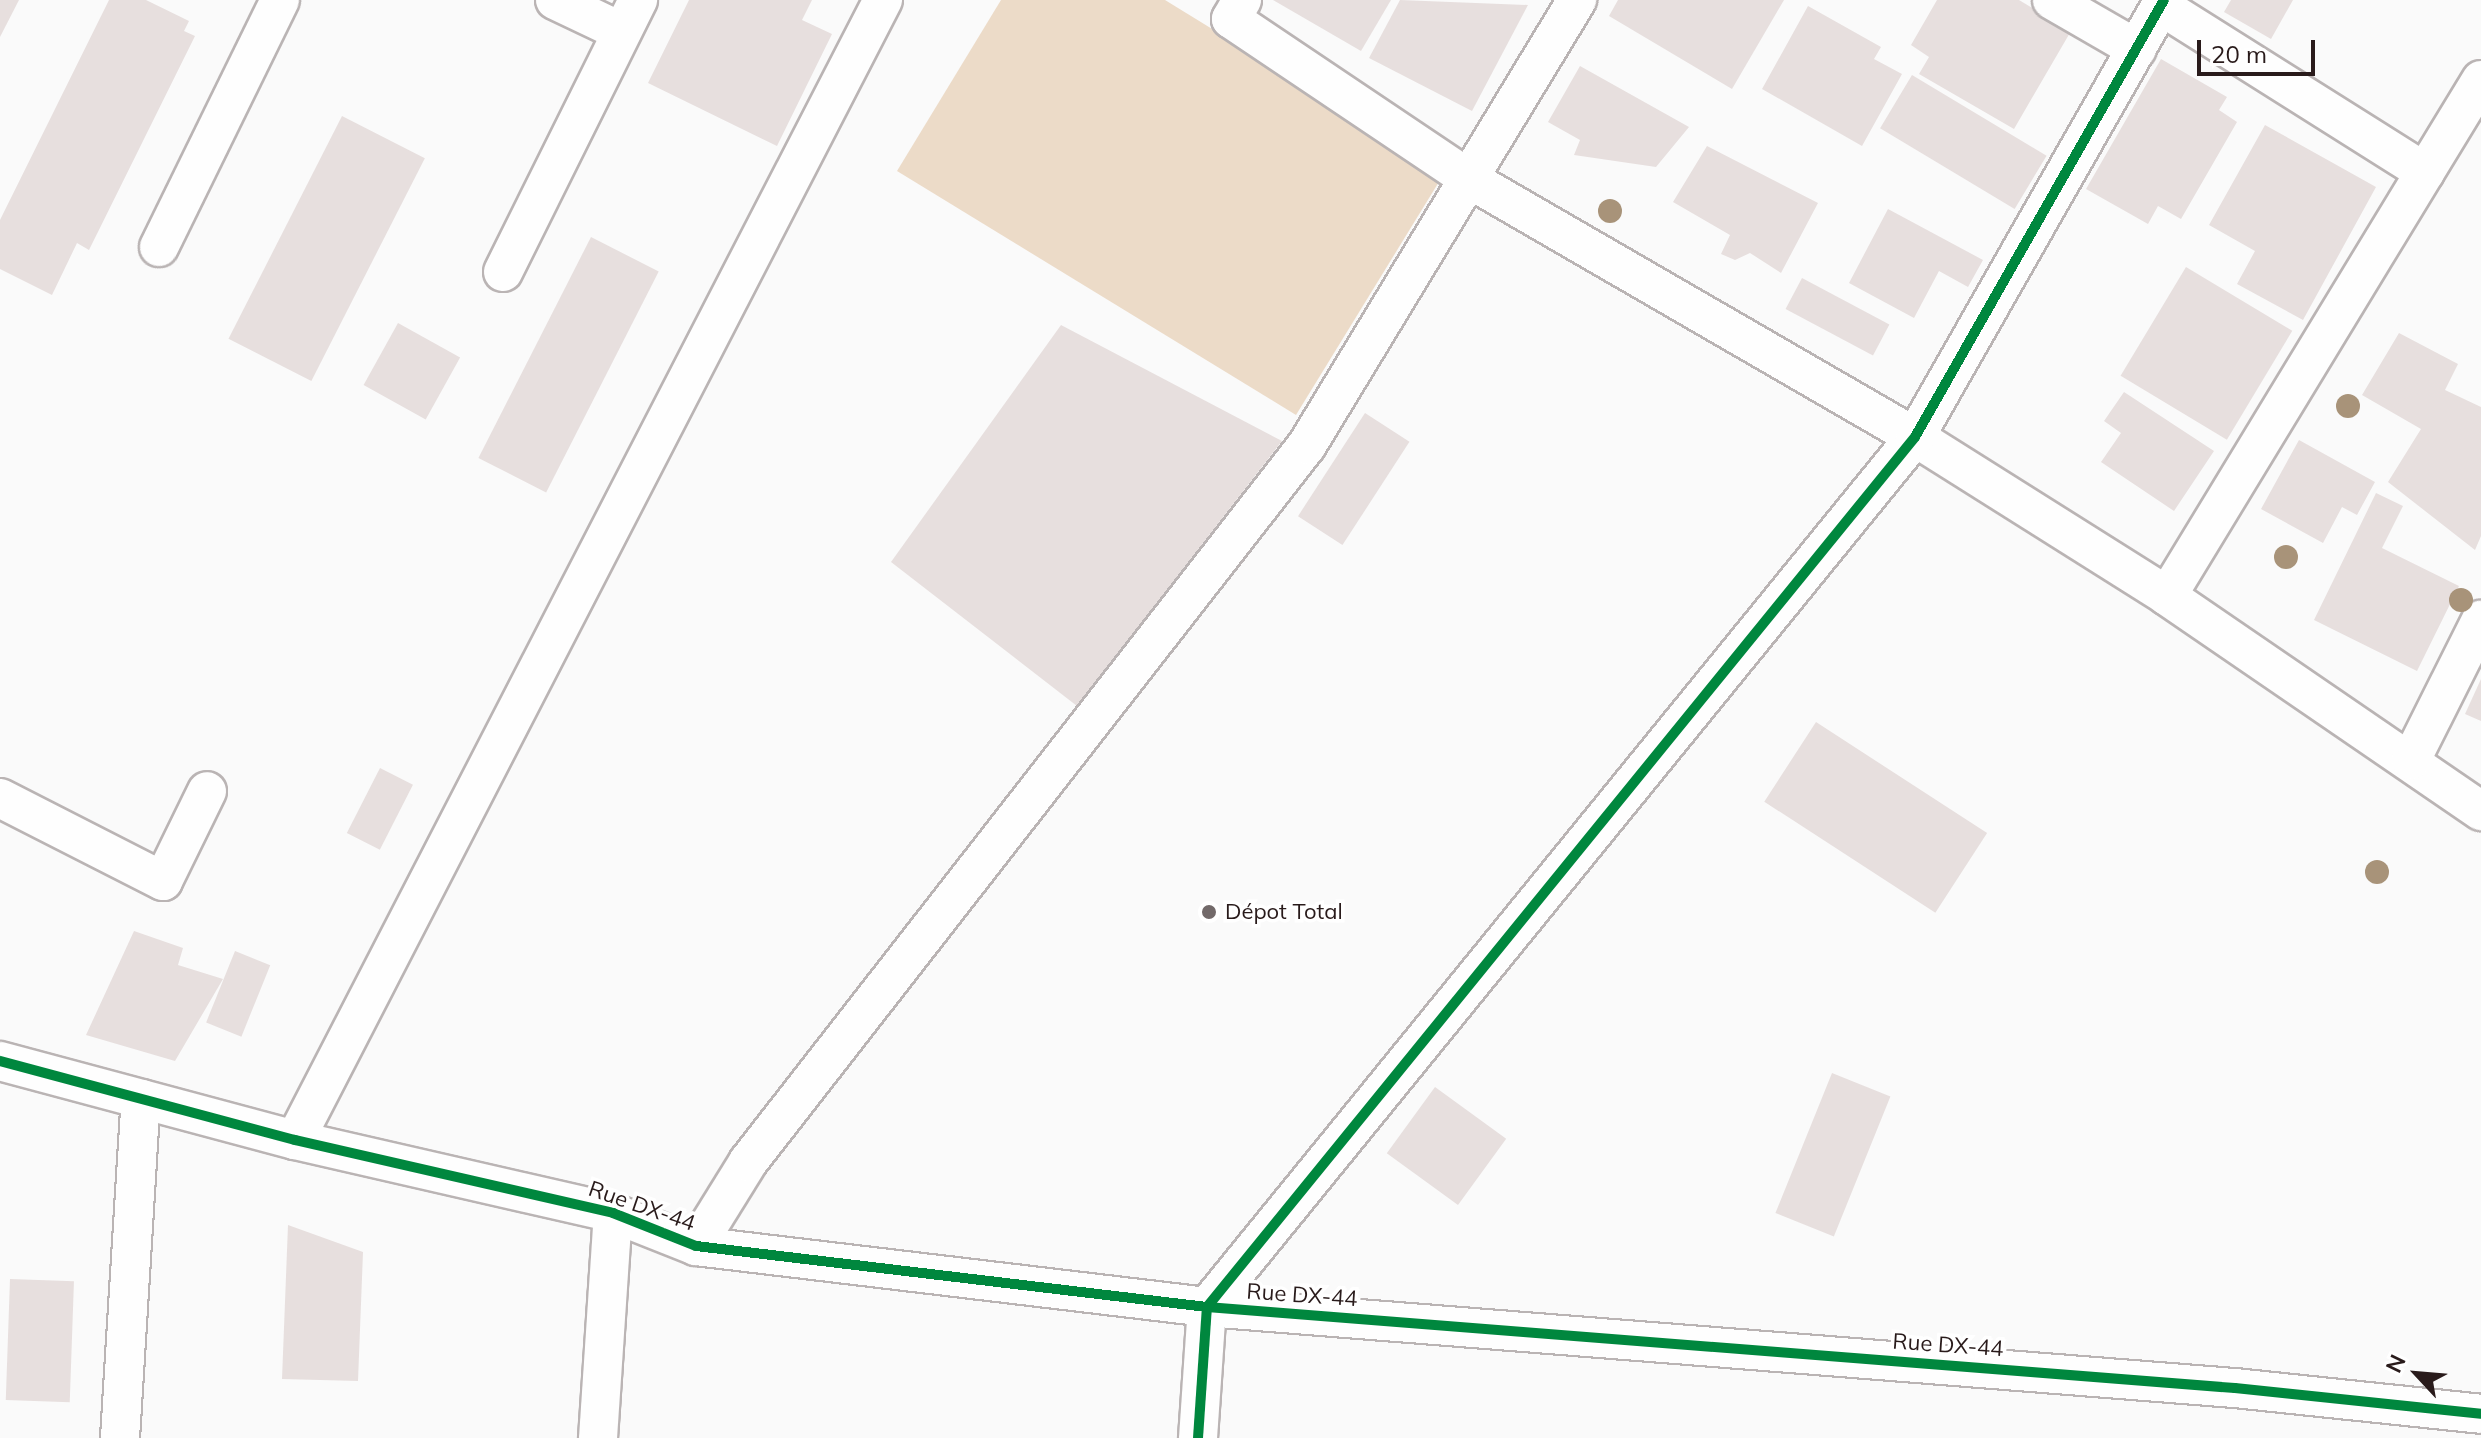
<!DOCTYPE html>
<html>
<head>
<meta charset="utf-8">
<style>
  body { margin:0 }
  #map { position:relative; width:2481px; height:1438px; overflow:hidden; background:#fafafa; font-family:Mulish,sans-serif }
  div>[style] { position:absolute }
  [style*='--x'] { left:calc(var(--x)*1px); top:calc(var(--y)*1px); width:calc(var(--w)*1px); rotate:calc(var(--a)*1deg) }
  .green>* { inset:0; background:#ecdbc8 }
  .building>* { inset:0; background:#e7dfde; transform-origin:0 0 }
  .roads { filter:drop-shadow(2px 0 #bab4b4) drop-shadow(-2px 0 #bab4b4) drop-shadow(0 2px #bab4b4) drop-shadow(0 -2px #bab4b4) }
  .minor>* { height:38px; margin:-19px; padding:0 19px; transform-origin:19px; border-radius:19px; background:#fefefe }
  .cycleway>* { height:10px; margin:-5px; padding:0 5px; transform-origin:5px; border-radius:5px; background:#00873e }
  .trees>* { width:24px; height:24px; margin:-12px; border-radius:50%; background:#a89379 }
  .dots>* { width:22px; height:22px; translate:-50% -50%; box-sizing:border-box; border:4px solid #fff; border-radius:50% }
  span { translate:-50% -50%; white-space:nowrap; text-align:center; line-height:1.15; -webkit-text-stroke:7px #fff; paint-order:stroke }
  .poi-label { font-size:22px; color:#291b1b }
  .left { translate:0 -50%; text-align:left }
  .street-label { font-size:22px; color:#291b1b }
  .north { position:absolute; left:2377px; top:1334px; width:80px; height:80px; -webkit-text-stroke:6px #fff; paint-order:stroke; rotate:296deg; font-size:22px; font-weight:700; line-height:32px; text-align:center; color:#291b1b }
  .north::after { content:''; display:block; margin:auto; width:28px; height:36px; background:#291b1b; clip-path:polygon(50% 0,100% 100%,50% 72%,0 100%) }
  .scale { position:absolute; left:2197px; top:40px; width:118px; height:36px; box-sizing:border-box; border:4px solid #291b1b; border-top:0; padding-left:10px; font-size:24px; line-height:28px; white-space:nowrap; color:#291b1b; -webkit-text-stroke:6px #fff; paint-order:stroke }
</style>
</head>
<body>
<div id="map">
  <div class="green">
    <div style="clip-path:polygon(1001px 0,1165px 0,1445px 172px,1296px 415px,897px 171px)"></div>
  </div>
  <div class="building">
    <div style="clip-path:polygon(0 0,19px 0,0 37px)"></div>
    <div style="clip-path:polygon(109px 0,146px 0,189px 21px,184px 31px,195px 36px,89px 250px,77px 243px,52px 295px,0 269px,0 220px)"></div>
    <div style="clip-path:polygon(689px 0,812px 0,802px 20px,832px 34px,777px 146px,648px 83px)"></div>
    <div style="clip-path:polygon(1273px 0,1391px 0,1361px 51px)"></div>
    <div style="clip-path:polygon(1400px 0,1528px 5px,1472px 111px,1369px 58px)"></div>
    <div style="clip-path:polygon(1618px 0,1784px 0,1732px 89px,1609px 16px)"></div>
    <div style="clip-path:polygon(1937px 0,2019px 0,2071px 31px,2014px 129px,1919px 74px,1929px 57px,1911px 45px)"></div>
    <div style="clip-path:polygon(2231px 0,2293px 0,2271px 39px,2224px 12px)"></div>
    <div style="clip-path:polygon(1808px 6px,1881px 47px,1874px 59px,1902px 74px,1862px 146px,1762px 89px)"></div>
    <div style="clip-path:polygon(2161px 59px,2227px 97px,2219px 110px,2237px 122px,2181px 219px,2158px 206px,2148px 224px,2086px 189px)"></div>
    <div style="clip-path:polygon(1580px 66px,1689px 127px,1656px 167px,1574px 155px,1580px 140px,1548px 122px)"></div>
    <div style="left:1912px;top:75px;width:157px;height:62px;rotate:31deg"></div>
    <div style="left:342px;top:116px;width:93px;height:250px;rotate:27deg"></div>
    <div style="clip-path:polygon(2265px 125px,2376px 187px,2303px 320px,2237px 284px,2255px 251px,2209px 225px)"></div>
    <div style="clip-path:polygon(1707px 146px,1818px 203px,1781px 273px,1750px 253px,1735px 260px,1721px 254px,1730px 235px,1673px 202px)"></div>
    <div style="clip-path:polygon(1888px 209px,1983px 260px,1968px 287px,1939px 271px,1914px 318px,1849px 283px)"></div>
    <div style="left:591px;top:237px;width:76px;height:248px;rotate:27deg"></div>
    <div style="left:2186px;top:267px;width:124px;height:127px;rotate:31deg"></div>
    <div style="left:1802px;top:278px;width:99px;height:35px;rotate:28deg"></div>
    <div style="left:398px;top:323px;width:71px;height:71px;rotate:29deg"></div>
    <div style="clip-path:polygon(1061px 325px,1282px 441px,1077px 706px,891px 562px)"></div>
    <div style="clip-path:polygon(2399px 333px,2458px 364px,2445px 390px,2481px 407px,2481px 536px,2475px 550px,2388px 482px,2421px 429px,2362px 395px)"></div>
    <div style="clip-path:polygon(2124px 392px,2214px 451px,2174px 511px,2101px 462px,2121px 433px,2104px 421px)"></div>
    <div style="left:1365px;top:413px;width:53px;height:123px;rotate:33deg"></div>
    <div style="clip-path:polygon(2299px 440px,2375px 482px,2357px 515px,2342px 507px,2323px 543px,2261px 509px)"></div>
    <div style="clip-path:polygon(2376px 493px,2403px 506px,2382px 548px,2459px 586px,2417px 671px,2314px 620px)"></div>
    <div style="clip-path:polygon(2481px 679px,2481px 721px,2465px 714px)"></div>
    <div style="left:1816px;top:722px;width:204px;height:95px;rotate:33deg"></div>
    <div style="left:380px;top:768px;width:37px;height:73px;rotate:27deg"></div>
    <div style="clip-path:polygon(134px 931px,183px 948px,178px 965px,223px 979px,175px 1061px,86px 1035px)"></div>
    <div style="left:235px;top:951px;width:38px;height:77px;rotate:22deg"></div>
    <div style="left:1832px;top:1073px;width:63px;height:151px;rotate:22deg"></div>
    <div style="left:1435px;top:1087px;width:88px;height:82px;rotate:36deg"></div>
    <div style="clip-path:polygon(288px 1225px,363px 1252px,358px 1381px,282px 1379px)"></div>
    <div style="left:10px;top:1279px;width:64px;height:121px;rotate:2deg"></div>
  </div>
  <div class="roads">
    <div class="minor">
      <div style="--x:555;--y:0;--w:74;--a:25.5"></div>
      <div style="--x:1242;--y:0;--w:22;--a:120"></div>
      <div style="--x:1231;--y:19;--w:287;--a:33.9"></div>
      <div style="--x:1469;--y:179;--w:515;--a:30.05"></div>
      <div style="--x:1915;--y:437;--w:298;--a:32.2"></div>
      <div style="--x:2167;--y:596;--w:381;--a:34.4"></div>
      <div style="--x:2052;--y:0;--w:98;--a:30"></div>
      <div style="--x:2161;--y:6;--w:312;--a:32.2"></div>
      <div style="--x:159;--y:247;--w:275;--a:-63.9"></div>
      <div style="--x:503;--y:272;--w:304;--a:-63.6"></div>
      <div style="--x:2167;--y:596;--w:604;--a:-58.68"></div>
      <div style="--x:2411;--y:760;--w:157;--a:-63.4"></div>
      <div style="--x:0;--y:798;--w:183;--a:27"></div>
      <div style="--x:163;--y:881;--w:100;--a:-63.9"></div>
      <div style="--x:0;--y:1061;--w:305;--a:15"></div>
      <div style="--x:295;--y:1140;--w:326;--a:12.9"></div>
      <div style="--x:613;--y:1213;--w:89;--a:21.7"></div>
      <div style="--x:696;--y:1246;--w:515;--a:6.81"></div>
      <div style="--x:1207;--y:1307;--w:1031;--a:4.51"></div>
      <div style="--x:2235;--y:1388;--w:247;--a:6"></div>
      <div style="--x:295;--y:1140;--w:1283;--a:-62.72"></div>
      <div style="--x:696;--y:1246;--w:99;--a:-58.2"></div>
      <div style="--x:748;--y:1162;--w:909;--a:-52.06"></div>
      <div style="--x:1307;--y:445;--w:521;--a:-58.75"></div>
      <div style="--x:120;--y:1438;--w:340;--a:-86.5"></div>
      <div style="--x:598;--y:1438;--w:225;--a:-86.2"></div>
      <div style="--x:1198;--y:1438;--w:131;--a:-86.1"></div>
      <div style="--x:1207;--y:1307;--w:1122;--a:-50.86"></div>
      <div style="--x:1915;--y:437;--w:503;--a:-60.33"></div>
    </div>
  </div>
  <div class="cycleway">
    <div style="--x:0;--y:1061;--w:305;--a:15"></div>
    <div style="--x:295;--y:1140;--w:326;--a:12.9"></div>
    <div style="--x:613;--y:1213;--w:89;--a:21.7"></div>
    <div style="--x:696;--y:1246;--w:515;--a:6.81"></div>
    <div style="--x:1207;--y:1307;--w:1031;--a:4.51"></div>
    <div style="--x:2235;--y:1388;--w:247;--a:6"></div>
    <div style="--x:1198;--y:1438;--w:131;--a:-86.1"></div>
    <div style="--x:1207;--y:1307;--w:1122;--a:-50.86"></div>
    <div style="--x:1915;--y:437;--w:503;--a:-60.33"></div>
  </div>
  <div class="trees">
    <div style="left:1610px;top:211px"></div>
    <div style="left:2348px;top:406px"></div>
    <div style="left:2286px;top:557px"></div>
    <div style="left:2461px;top:600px"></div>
    <div style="left:2377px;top:872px"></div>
  </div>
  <div class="dots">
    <div style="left:1209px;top:912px;background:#726969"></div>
  </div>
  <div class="poi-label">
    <span class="left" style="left:1225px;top:912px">Dépot Total</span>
  </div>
  <div class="street-label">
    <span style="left:642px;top:1206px;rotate:19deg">Rue DX-44</span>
    <span style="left:1302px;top:1295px;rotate:4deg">Rue DX-44</span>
    <span style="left:1948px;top:1345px;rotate:4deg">Rue DX-44</span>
  </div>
  <div class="north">N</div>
  <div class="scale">20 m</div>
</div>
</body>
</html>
